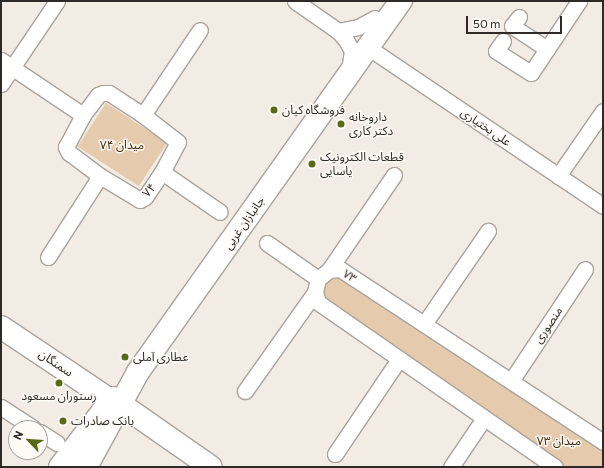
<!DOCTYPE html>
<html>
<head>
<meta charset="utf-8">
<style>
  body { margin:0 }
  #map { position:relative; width:604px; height:468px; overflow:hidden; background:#f3ece5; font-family:Commissioner,"Noto Sans Arabic",sans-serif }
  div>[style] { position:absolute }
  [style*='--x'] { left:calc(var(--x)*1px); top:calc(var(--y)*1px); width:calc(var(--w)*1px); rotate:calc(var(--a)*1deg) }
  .green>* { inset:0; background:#e6caad; transform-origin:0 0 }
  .roads { filter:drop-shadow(1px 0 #a9a39c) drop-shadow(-1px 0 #a9a39c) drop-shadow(0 1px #a9a39c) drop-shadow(0 -1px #a9a39c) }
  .minor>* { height:15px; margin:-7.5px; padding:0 7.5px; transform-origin:7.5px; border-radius:7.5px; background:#fff }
  .secondary>* { height:22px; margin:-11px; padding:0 11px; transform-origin:11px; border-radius:11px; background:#fff }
  .dots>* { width:11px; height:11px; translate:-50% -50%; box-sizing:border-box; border:2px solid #fefaf6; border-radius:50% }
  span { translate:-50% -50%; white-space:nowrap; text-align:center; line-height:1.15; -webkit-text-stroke:3px #fefaf6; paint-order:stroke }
  .poi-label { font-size:12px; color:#2d2a27 }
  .left { translate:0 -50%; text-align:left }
  .street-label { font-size:12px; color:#2d2a27 }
  .park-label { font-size:12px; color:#412400 }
  .frame { position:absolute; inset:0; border:2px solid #2d2a27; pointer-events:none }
  .north { position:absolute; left:8px; top:420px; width:40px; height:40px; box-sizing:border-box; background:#fefaf6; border:1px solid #aaa7a3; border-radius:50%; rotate:295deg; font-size:11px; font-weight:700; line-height:16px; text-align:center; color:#2d2a27 }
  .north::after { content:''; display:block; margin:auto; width:14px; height:18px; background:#576a17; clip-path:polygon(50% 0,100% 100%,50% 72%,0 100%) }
  .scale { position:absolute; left:466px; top:16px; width:96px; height:18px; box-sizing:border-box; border:2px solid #2d2a27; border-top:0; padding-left:5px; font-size:12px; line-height:14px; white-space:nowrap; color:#2d2a27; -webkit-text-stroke:3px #fefaf6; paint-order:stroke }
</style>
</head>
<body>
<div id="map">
  <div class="green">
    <div style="left:106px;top:103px;width:73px;height:52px;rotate:33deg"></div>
    <div style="clip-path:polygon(329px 270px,603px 442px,603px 467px,555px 467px,318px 302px)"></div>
  </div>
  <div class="roads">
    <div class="minor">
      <div style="--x:295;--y:1;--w:52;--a:34.9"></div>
      <div style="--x:338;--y:31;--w:12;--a:48"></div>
      <div style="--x:346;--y:40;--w:13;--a:61"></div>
      <div style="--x:352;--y:51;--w:20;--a:99"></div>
      <div style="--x:519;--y:17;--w:11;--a:128"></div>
      <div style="--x:512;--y:26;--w:42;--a:33.3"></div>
      <div style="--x:338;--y:31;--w:20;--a:-11"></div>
      <div style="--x:358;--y:27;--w:19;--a:-28"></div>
      <div style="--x:503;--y:41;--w:12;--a:125"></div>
      <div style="--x:496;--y:51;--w:41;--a:32.2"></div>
      <div style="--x:531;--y:73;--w:87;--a:-56.3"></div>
      <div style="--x:369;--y:48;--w:282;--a:34"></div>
      <div style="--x:1;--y:60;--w:99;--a:33.9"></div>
      <div style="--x:1;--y:84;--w:100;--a:-56"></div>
      <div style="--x:103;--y:93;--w:6;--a:0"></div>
      <div style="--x:109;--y:93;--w:40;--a:32.9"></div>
      <div style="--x:143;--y:115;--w:44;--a:37.6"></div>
      <div style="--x:178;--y:142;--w:34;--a:118"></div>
      <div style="--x:162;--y:172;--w:30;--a:124"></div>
      <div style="--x:145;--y:197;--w:6;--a:149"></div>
      <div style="--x:140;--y:200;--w:47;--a:-149"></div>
      <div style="--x:100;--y:176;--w:39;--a:-143"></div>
      <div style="--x:69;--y:153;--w:7;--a:-117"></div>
      <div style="--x:66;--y:147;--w:36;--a:-62"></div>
      <div style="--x:83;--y:115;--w:25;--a:-53"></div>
      <div style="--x:98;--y:95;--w:5;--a:-22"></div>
      <div style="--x:143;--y:115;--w:102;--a:-56.2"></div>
      <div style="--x:162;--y:172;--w:70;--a:34.6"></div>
      <div style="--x:558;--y:176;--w:79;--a:-55.3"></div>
      <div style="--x:267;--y:243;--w:62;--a:35.2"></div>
      <div style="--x:48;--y:257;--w:96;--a:-57.3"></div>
      <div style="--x:329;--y:270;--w:115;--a:-55.6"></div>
      <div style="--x:424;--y:324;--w:113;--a:-55.5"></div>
      <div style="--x:511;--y:381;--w:134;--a:-56.5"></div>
      <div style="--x:245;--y:391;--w:121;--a:-54.7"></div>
      <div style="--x:1;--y:407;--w:38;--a:33"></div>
      <div style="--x:40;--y:432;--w:20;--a:33"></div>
      <div style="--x:335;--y:454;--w:115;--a:-56"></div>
      <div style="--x:451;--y:467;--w:59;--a:-56"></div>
      <div style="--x:555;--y:467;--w:289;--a:-145.2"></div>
      <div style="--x:318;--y:302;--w:10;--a:-107"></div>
      <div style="--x:315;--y:292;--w:13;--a:-77"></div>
      <div style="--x:318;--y:279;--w:14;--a:-39"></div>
      <div style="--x:329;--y:270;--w:11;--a:-5"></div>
      <div style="--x:340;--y:269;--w:315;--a:33.3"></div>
    </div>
    <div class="secondary">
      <div style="--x:1;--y:327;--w:131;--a:33.8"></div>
      <div style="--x:122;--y:405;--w:108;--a:34.9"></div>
      <div style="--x:60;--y:467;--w:87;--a:-52.5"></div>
      <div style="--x:86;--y:467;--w:108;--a:-61.3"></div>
      <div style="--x:138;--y:372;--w:455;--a:-54.7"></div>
    </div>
  </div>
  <div class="dots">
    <div style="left:274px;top:110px;background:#576a17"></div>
    <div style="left:341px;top:124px;background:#576a17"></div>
    <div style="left:312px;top:164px;background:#576a17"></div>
    <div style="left:125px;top:357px;background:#576a17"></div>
    <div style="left:59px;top:383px;background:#576a17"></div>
    <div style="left:63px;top:421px;background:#576a17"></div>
  </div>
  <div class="poi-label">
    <span class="left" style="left:282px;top:110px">فروشگاه کیان</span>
    <span class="left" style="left:349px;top:124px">داروخانه<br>دکتر کاری</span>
    <span class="left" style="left:320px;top:164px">قطعات الکترونیک<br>یاسایی</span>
    <span class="left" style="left:133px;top:357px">عطاری آملی</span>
    <span style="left:59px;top:396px">رستوران مسعود</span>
    <span class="left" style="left:71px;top:421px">بانک صادرات</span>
  </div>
  <div class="street-label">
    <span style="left:486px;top:127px;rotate:34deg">علی بختیاری</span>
    <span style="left:149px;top:190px;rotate:-50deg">۷۴</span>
    <span style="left:244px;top:223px;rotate:-55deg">جانبازان غربی</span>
    <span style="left:350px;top:276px;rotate:32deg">۷۳</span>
    <span style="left:548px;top:325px;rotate:-56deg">منصوری</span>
    <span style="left:56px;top:363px;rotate:34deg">سمنگان</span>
  </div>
  <div class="park-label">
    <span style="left:122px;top:145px">میدان ۷۴</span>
    <span style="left:559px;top:441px">میدان ۷۳</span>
  </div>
  <div class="frame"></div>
  <div class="north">N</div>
  <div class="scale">50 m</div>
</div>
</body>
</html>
